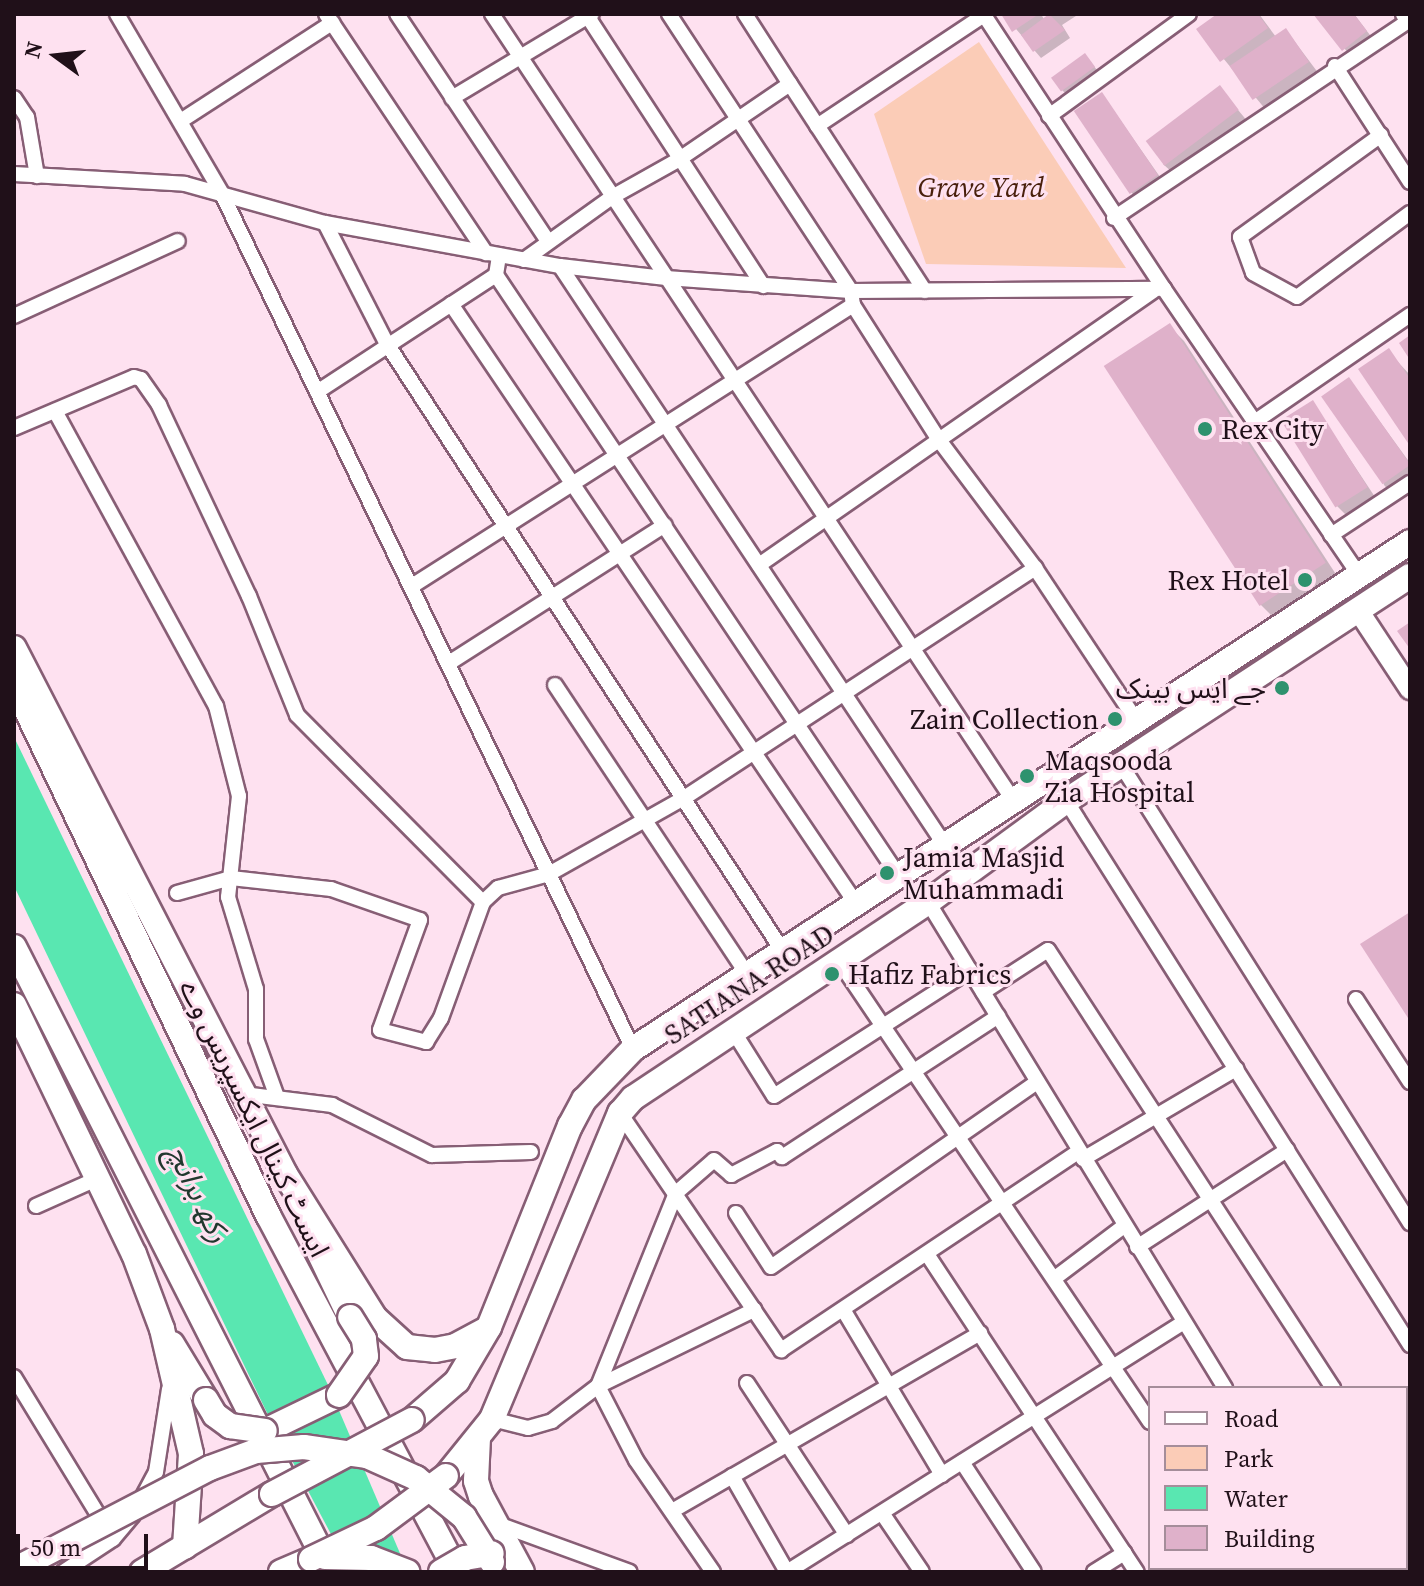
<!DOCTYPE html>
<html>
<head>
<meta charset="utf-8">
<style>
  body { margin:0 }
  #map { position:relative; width:1424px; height:1586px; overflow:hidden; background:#fee1f0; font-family:"Source Serif 4","Noto Sans Arabic",serif }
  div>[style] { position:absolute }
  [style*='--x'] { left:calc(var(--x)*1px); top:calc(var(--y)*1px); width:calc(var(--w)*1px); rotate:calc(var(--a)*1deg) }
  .green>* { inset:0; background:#fbccb7 }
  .water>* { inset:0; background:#59e7b1 }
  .shadow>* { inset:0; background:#0003 }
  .building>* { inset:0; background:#dfb1ca; transform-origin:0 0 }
  .roads { filter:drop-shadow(2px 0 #875e75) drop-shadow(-2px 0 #875e75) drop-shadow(0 2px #875e75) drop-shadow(0 -2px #875e75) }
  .street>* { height:14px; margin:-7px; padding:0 7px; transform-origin:7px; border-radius:7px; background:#fff }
  .secondary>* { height:20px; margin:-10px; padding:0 10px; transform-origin:10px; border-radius:10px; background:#fff }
  .primary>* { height:24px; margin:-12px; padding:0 12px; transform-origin:12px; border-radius:12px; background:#fff }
  .bridges { filter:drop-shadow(2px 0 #875e75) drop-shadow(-2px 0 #875e75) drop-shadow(0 2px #875e75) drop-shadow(0 -2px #875e75) }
  .primary-bridge>* { height:24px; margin:-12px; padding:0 12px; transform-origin:12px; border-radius:12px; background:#fff }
  .dots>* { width:22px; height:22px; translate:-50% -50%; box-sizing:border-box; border:4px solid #fee1f0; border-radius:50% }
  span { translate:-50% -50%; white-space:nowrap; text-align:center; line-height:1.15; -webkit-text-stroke:6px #fee1f0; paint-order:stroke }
  .park-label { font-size:28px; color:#481f0b; font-style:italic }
  .poi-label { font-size:28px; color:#201019 }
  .left { translate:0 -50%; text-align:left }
  .right { translate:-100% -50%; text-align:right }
  .street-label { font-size:28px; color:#201019 }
  .water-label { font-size:30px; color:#21382e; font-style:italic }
  .frame { position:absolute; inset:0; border:16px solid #201019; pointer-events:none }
  .legend { position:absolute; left:1148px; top:1386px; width:260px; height:184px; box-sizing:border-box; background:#fee1f0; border:2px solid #a58d9a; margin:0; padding:10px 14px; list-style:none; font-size:24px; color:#201019 }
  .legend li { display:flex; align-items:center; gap:16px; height:40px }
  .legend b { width:40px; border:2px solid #a58d9a }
  .north { position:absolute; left:16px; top:16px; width:80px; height:80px; -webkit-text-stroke:6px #fee1f0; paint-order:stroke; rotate:285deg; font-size:22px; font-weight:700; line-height:32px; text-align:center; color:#201019 }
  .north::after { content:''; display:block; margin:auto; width:28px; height:36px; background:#201019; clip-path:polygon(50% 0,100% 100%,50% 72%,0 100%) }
  .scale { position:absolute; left:16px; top:1534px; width:132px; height:36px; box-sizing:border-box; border:4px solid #201019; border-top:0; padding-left:10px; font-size:24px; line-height:28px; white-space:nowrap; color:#201019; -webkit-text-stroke:6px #fee1f0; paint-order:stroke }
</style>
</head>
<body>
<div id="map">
  <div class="green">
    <div style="clip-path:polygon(979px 42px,1126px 268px,926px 264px,874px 114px)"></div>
  </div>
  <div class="water">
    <div style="clip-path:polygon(14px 737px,329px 1387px,408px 1572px,351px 1572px,269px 1417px,14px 886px)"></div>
  </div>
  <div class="shadow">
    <div style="clip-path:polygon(1003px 14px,1041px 14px,1045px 21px,1052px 14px,1079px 14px,1062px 25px,1070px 38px,1041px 58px)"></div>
    <div style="clip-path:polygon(1221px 14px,1259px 14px,1276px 37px,1286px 30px,1319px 74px,1266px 110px,1199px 29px)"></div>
    <div style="clip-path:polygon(1316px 14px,1354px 14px,1376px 43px,1354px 60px)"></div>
    <div style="clip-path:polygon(1085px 55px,1101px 75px,1068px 96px,1061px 89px)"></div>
    <div style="clip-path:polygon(1220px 88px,1248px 122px,1175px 175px,1163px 164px)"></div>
    <div style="clip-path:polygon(1102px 94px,1167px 187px,1142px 204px,1131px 192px)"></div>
    <div style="clip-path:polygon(1169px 326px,1184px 341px,1339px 579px,1276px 620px,1261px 605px,1106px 367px)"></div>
    <div style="clip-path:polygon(1388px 351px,1410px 375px,1410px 443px)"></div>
    <div style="clip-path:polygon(1349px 379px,1410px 463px,1410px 486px,1395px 497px,1384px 485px)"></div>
    <div style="clip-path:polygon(1312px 402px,1377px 500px,1349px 518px,1337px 506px)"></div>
  </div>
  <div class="building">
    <div style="clip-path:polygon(1001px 14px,1039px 14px,1012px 32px)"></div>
    <div style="clip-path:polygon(1049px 14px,1065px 30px,1033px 52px,1021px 35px)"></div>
    <div style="clip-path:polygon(1217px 14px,1258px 14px,1268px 28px,1220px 62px,1196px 29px)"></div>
    <div style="clip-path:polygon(1313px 14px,1354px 14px,1367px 31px,1342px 51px)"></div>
    <div style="left:1286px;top:28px;width:41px;height:68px;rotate:56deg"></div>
    <div style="left:1085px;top:53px;width:17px;height:42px;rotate:54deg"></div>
    <div style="left:1220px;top:85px;width:31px;height:93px;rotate:53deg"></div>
    <div style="left:1102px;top:92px;width:100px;height:34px;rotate:56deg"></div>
    <div style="left:1170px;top:323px;width:286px;height:79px;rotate:57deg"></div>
    <div style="clip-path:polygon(1410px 335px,1410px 360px,1399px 343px)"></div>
    <div style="clip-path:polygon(1389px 348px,1410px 379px,1410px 446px,1358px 369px)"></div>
    <div style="left:1349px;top:377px;width:107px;height:34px;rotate:55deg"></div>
    <div style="left:1313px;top:400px;width:103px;height:38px;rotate:58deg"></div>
    <div style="clip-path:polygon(1410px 622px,1410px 649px,1397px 631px)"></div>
    <div style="clip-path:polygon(1410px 912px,1410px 1021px,1360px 944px)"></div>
  </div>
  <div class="roads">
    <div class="street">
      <div style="--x:117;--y:14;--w:208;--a:59.7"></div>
      <div style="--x:222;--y:194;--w:949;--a:64.33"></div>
      <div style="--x:326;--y:14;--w:288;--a:56.2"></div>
      <div style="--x:397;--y:14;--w:273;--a:56.4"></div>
      <div style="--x:492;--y:14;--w:943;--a:56.46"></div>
      <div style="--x:586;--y:14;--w:325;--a:56.9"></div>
      <div style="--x:669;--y:14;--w:331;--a:56.7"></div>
      <div style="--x:851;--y:291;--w:14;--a:82"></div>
      <div style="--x:853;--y:305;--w:160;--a:57.5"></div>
      <div style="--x:939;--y:440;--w:160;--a:53.1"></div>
      <div style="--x:1035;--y:568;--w:182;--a:56.4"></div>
      <div style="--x:745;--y:14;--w:83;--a:57.3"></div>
      <div style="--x:1335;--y:66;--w:138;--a:57.1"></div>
      <div style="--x:14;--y:98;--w:23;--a:56"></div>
      <div style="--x:27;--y:117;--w:60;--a:80.4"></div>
      <div style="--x:452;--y:98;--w:163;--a:-31"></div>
      <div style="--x:1049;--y:116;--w:173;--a:-36.1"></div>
      <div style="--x:182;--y:120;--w:179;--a:-32.9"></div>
      <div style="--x:817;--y:126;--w:201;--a:-33.6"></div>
      <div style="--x:984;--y:15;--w:328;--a:56.7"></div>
      <div style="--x:1381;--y:135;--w:174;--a:144.1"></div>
      <div style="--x:1240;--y:237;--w:38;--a:70"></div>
      <div style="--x:1253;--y:273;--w:50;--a:28.6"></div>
      <div style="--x:1297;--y:297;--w:141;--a:-36.6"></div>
      <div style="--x:14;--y:174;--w:171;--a:3.3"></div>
      <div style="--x:185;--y:184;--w:145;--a:15.6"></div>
      <div style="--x:325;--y:223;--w:239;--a:10.4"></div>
      <div style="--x:560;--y:266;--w:107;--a:6.5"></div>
      <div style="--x:666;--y:278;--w:185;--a:4"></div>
      <div style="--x:851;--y:291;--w:313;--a:-0.4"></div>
      <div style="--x:1164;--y:289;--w:346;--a:55.7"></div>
      <div style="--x:1114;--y:218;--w:356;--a:-33.8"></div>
      <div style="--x:325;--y:223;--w:136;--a:62.9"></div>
      <div style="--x:387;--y:344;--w:723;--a:56.9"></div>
      <div style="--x:524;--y:260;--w:108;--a:-35.6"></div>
      <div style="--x:612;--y:197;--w:76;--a:-29.3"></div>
      <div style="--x:678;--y:160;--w:135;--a:-34.2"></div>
      <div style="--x:790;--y:84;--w:247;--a:56.9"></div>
      <div style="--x:560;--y:266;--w:694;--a:56.4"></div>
      <div style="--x:496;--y:275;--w:722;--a:56.18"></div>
      <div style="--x:451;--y:304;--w:722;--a:55.96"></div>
      <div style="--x:14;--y:316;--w:180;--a:-24.6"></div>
      <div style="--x:317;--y:392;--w:214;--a:-33.2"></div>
      <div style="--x:496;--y:275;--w:20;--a:-81"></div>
      <div style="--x:55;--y:411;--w:336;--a:61.4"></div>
      <div style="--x:216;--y:706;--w:93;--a:75.7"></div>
      <div style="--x:239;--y:796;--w:102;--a:96.2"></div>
      <div style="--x:228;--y:897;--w:96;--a:73.1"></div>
      <div style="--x:256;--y:989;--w:50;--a:90"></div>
      <div style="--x:256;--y:1039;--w:62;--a:70.1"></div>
      <div style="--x:1253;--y:423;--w:191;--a:-34.5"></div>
      <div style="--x:14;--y:428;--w:130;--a:-23"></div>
      <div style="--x:134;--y:377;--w:7;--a:16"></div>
      <div style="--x:141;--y:379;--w:32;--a:55"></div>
      <div style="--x:159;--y:405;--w:211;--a:64.8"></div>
      <div style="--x:249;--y:596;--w:128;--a:68"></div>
      <div style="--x:297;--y:715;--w:264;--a:45.2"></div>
      <div style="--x:483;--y:902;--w:21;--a:-43"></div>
      <div style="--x:498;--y:888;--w:53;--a:-15.4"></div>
      <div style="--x:549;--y:874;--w:155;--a:-29.4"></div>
      <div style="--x:684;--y:798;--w:420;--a:-33.2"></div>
      <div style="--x:1331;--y:535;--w:95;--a:-33.4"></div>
      <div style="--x:759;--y:565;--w:480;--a:-34.8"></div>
      <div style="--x:412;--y:586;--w:523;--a:-32.5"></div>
      <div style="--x:449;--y:663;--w:256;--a:-32.6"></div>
      <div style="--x:555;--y:685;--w:346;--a:56.4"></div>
      <div style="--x:1120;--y:763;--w:544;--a:57.77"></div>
      <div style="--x:1065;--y:799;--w:646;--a:57.71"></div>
      <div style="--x:177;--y:893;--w:56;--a:-15.5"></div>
      <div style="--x:231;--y:878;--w:101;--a:6.3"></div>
      <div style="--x:331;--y:889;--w:94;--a:19.2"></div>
      <div style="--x:420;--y:920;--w:117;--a:110"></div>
      <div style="--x:380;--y:1030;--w:48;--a:14.6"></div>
      <div style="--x:426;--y:1042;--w:28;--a:-58"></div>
      <div style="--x:441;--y:1018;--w:123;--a:-70.1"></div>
      <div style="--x:928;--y:902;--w:570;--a:58.57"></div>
      <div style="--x:839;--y:961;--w:556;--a:56"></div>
      <div style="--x:983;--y:992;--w:77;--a:-32.9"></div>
      <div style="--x:1048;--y:950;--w:523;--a:56.95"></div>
      <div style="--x:1356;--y:999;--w:99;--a:57"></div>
      <div style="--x:732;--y:1029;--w:79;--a:57.9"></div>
      <div style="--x:774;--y:1096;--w:233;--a:-32.7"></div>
      <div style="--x:243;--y:1094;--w:90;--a:7"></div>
      <div style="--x:332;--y:1105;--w:112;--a:26.6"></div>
      <div style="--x:432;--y:1155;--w:99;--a:-1.7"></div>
      <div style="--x:620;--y:1113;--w:287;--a:55.8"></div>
      <div style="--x:781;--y:1350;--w:358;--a:-33.7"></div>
      <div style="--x:1083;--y:1159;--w:178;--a:-30.5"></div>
      <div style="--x:36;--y:1206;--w:69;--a:-24"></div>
      <div style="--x:736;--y:1213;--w:64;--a:57.1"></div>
      <div style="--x:771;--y:1267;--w:324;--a:-34.8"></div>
      <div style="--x:1137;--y:1247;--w:179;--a:-32.9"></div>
      <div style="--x:927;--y:1254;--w:381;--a:56.6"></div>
      <div style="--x:1055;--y:1278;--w:86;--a:-37"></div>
      <div style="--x:844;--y:1311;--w:191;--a:59.1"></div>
      <div style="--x:14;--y:1377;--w:177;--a:58.6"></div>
      <div style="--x:747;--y:1383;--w:182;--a:56.7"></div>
      <div style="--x:492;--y:1419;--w:37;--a:14"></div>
      <div style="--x:528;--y:1428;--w:25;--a:-16"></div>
      <div style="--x:552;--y:1421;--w:58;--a:-37.3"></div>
      <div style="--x:598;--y:1386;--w:174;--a:-26"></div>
      <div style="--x:962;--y:1462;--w:131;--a:56.8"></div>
      <div style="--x:732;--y:1476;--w:111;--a:60.2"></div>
      <div style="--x:1406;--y:1499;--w:8;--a:60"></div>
      <div style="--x:672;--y:1511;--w:356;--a:-30"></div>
      <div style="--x:882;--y:1513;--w:71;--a:55.9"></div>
      <div style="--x:498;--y:1524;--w:140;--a:20"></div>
      <div style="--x:1242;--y:1568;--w:5;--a:53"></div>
      <div style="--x:1344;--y:1568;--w:5;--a:53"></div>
      <div style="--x:63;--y:1572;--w:60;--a:-33.4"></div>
      <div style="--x:113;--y:1539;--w:31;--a:-50"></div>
      <div style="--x:133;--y:1515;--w:49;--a:-61.9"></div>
      <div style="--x:156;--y:1472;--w:84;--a:-81.1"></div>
      <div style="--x:713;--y:1572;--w:136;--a:-124.5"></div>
      <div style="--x:636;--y:1460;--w:83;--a:-117.2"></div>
      <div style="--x:598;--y:1386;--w:208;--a:-68"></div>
      <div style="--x:676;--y:1193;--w:50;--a:-41"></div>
      <div style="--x:714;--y:1160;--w:23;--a:41"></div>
      <div style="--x:731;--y:1175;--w:52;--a:-27.6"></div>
      <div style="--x:777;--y:1151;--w:8;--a:50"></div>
      <div style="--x:782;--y:1157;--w:258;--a:-33.1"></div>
      <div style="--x:787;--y:1572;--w:468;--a:-32.2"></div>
      <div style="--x:1094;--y:1572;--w:36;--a:-32"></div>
    </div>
    <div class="secondary">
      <div style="--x:1406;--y:14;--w:4;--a:27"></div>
      <div style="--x:1358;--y:610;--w:95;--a:56.6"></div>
    </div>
    <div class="primary">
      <div style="--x:14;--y:648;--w:592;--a:62.74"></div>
      <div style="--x:285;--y:1174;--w:170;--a:58"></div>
      <div style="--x:375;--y:1318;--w:43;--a:42.2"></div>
      <div style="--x:407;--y:1347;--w:28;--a:6"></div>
      <div style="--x:435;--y:1350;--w:20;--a:-11"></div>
      <div style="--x:455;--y:1346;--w:36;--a:-28"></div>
      <div style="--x:14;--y:684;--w:589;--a:64.44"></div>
      <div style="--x:268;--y:1215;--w:404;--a:62.1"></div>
      <div style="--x:14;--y:947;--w:701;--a:63.11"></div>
      <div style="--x:14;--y:1005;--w:276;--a:64.3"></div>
      <div style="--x:134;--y:1254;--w:80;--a:69.5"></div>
      <div style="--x:162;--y:1329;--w:128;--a:76.9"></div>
      <div style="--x:191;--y:1454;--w:93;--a:93.7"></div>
      <div style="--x:316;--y:1246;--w:79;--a:64.4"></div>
      <div style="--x:172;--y:1344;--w:66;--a:58.7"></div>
      <div style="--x:412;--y:1420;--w:60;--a:-40.9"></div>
      <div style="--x:457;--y:1381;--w:63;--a:-59.3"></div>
      <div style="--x:489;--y:1327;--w:217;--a:-68.1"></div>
      <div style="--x:570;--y:1126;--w:30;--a:-62"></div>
      <div style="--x:584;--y:1100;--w:71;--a:-46.1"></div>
      <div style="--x:633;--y:1049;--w:928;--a:-33.12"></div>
      <div style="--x:265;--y:1431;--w:82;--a:-25.9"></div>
      <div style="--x:478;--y:1438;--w:43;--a:92.7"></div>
      <div style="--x:476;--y:1481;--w:16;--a:72"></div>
      <div style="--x:481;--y:1496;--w:86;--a:61.7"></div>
      <div style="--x:446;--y:1476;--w:73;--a:-51.1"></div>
      <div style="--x:492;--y:1419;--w:332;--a:-67.3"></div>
      <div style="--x:620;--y:1113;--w:20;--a:-49"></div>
      <div style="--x:633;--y:1098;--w:354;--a:-33.6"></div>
      <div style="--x:928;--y:902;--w:171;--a:-36.2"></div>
      <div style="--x:1066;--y:801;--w:411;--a:-33.2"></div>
      <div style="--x:142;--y:1572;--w:152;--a:-31"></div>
      <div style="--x:281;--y:1572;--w:33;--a:-23"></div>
    </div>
  </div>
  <div class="bridges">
    <div class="primary-bridge">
      <div style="--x:339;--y:1395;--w:47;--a:-55.3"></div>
      <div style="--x:366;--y:1356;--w:17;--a:-97"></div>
      <div style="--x:364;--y:1339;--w:26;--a:-122"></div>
      <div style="--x:206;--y:1400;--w:17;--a:59"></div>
      <div style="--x:215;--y:1415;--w:19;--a:36"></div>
      <div style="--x:230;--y:1426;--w:35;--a:8"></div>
      <div style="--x:272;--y:1494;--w:158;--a:-27.9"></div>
      <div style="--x:325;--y:1557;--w:46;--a:1.2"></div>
      <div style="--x:371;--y:1558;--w:39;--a:21"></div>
      <div style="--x:311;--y:1559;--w:72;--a:-25.5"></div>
      <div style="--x:376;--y:1528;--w:87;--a:-36.6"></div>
      <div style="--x:14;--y:1570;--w:221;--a:-27.5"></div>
      <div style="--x:210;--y:1468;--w:49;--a:-20.3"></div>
      <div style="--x:256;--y:1451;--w:48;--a:-4.8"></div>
      <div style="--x:304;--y:1447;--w:64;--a:8.1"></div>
      <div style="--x:367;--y:1456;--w:54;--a:24.2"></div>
      <div style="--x:416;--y:1478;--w:62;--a:39.1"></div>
      <div style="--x:464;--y:1517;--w:53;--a:58.1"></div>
      <div style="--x:441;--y:1572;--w:28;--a:-30"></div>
      <div style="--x:465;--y:1558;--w:27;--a:-10"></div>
    </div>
  </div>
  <div class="dots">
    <div style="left:1205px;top:429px;background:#2e926e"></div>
    <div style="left:1305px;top:580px;background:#2e926e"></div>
    <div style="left:1282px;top:688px;background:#2e926e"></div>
    <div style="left:1115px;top:719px;background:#2e926e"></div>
    <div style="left:1027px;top:776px;background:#2e926e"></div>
    <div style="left:887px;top:873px;background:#2e926e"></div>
    <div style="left:832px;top:974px;background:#2e926e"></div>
  </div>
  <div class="park-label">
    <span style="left:981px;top:187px">Grave Yard</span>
  </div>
  <div class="poi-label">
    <span class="left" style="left:1221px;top:429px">Rex City</span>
    <span class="right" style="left:1289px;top:580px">Rex Hotel</span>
    <span class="right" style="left:1266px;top:688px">جے ایس بینک</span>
    <span class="right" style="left:1099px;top:719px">Zain Collection</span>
    <span class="left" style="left:1045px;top:776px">Maqsooda<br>Zia Hospital</span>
    <span class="left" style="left:903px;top:873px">Jamia Masjid<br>Muhammadi</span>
    <span class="left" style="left:848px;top:974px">Hafiz Fabrics</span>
  </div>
  <div class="street-label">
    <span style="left:749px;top:984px;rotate:-33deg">SATIANA ROAD</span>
    <span style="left:255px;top:1118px;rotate:64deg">ایسٹ کینال ایکسپریس وے</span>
  </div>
  <div class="water-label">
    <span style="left:198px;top:1194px;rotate:64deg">رکھ برانچ</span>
  </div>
  <div class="frame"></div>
  <ul class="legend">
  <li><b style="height:10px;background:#fff"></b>Road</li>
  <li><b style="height:22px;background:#fbccb7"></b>Park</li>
  <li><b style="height:22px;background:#59e7b1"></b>Water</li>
  <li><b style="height:22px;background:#dfb1ca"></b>Building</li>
  </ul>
  <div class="north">N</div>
  <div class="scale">50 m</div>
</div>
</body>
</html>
